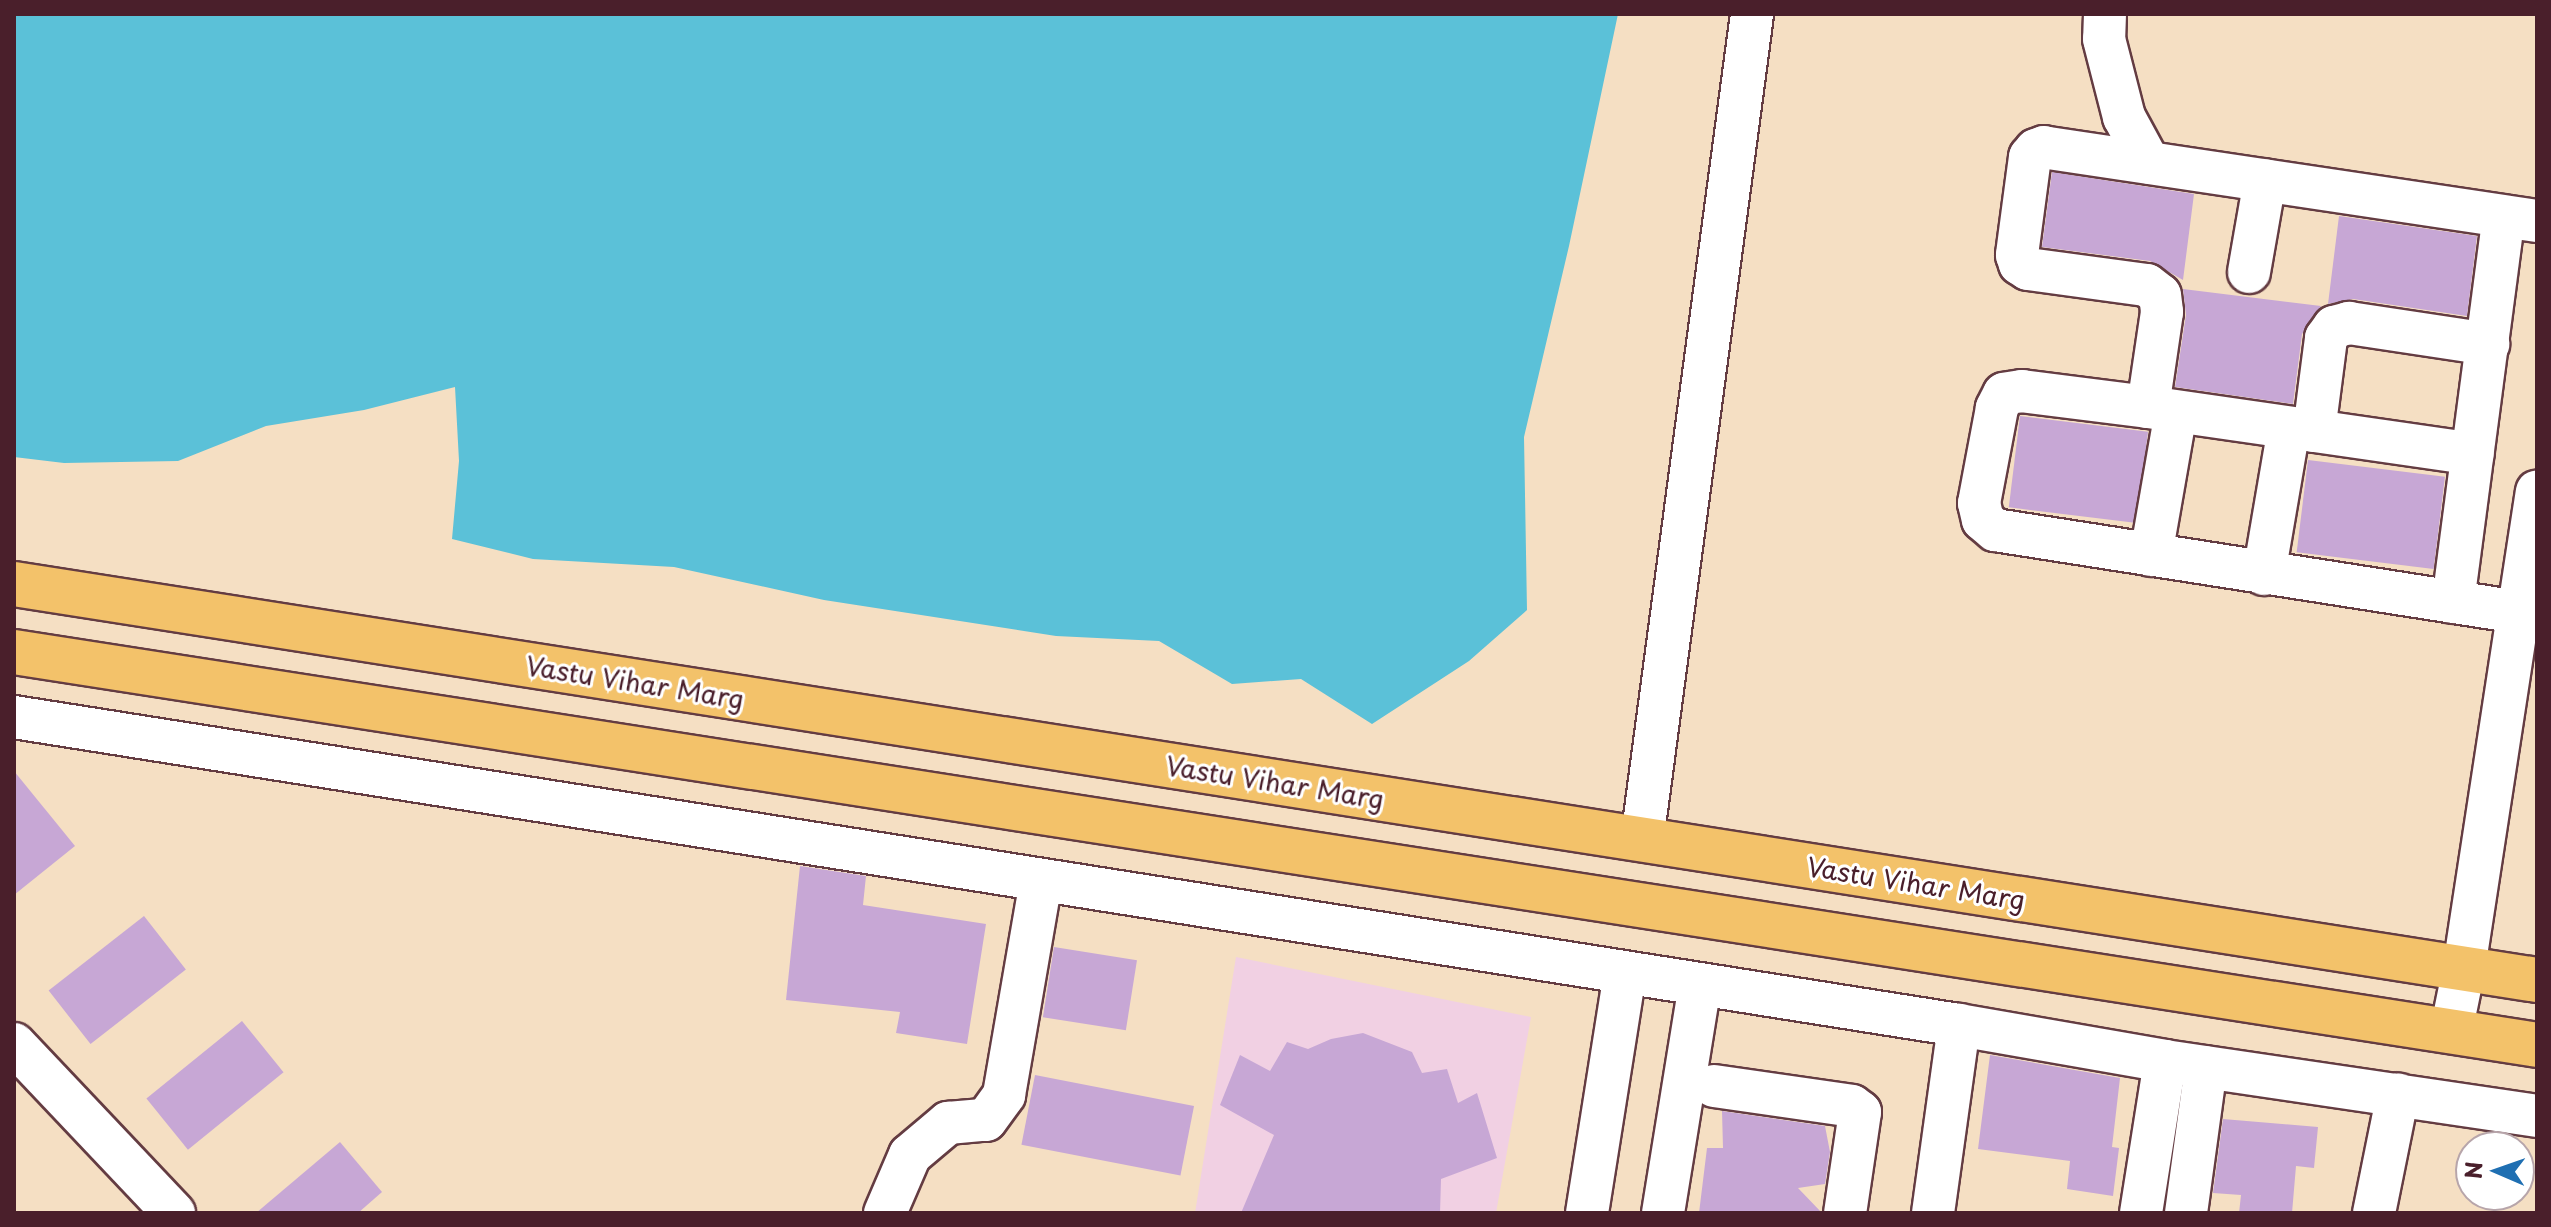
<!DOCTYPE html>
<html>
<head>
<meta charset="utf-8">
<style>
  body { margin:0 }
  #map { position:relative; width:2551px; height:1227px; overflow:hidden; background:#f5dfc3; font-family:"Playpen Sans",sans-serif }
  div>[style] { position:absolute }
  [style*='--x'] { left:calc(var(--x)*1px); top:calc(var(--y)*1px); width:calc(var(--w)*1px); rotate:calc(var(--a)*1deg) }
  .built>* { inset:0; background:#f1d0e3 }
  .water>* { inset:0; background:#5bc1d8 }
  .building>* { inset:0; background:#c7a7d5; transform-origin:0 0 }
  .roads { filter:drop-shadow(2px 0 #643c42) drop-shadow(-2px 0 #643c42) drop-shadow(0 2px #643c42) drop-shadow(0 -2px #643c42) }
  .street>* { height:42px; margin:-21px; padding:0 21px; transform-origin:21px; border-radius:21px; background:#fff }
  .primary>* { height:44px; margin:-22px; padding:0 22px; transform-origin:22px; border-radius:22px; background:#f3c26a }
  span { translate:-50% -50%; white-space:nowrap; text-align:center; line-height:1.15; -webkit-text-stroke:6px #fff; paint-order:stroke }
  .street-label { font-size:26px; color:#4a1f2b }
  .frame { position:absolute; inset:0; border:16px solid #4a1f2b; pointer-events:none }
  .north { position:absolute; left:2455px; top:1131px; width:80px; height:80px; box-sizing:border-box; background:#fff; border:2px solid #b7a5aa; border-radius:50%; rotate:272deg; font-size:22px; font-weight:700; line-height:32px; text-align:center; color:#4a1f2b }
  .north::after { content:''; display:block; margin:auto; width:28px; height:36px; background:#1f6fb2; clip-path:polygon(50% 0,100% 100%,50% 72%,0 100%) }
</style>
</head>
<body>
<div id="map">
  <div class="built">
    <div style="clip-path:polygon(1236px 957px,1531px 1017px,1496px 1213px,1195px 1213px)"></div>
  </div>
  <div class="water">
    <div style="clip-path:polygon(14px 14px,1618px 14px,1569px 246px,1524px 437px,1527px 610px,1469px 661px,1372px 724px,1301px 679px,1232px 684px,1159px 641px,1056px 636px,824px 600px,674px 567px,533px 559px,452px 539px,459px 461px,455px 387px,364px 410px,266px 426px,178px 461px,64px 463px,14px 457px)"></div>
  </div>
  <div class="building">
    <div style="clip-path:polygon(2052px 172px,2194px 194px,2183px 280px,2150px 261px,2042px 247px)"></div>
    <div style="clip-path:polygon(2339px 216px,2477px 236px,2467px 316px,2353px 299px,2328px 304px)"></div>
    <div style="clip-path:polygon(2183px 289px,2321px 306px,2302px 334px,2293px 404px,2175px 387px,2186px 315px)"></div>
    <div style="left:2020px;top:416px;width:129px;height:92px;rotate:7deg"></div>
    <div style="left:2308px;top:460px;width:138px;height:93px;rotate:7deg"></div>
    <div style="clip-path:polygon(14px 771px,75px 846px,14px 895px)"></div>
    <div style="clip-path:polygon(800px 866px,866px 876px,863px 905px,986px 924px,967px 1044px,896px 1033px,900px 1012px,786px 1000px)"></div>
    <div style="left:144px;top:916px;width:68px;height:121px;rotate:52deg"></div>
    <div style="left:1054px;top:947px;width:84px;height:71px;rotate:9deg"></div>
    <div style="left:242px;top:1021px;width:66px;height:123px;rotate:51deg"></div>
    <div style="clip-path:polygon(1363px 1033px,1412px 1052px,1422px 1073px,1447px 1069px,1458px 1103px,1477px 1093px,1497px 1158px,1441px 1179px,1440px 1213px,1241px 1213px,1274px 1135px,1220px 1105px,1240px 1055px,1270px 1071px,1287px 1042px,1308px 1049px,1331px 1039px)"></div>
    <div style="clip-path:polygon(1990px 1055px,2120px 1078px,2112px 1147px,2119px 1148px,2113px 1196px,2067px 1189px,2070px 1161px,1978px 1149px)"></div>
    <div style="left:1035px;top:1075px;width:162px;height:71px;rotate:11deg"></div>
    <div style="clip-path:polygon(1722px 1111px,1825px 1126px,1830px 1152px,1825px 1184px,1798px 1188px,1822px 1213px,1699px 1213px,1707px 1148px,1723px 1148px)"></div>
    <div style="clip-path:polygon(2223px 1119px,2318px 1127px,2314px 1168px,2296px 1166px,2292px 1213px,2239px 1213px,2241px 1195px,2213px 1193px)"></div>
    <div style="clip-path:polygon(340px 1142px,382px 1192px,358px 1213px,256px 1213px)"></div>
  </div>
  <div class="roads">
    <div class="street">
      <div style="--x:2105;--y:14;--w:25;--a:92"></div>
      <div style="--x:2104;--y:39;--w:81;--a:75.6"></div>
      <div style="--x:2124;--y:117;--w:52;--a:61.5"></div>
      <div style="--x:2537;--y:221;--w:499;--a:-171.5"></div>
      <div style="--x:2044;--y:147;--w:9;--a:159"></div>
      <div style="--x:2036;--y:150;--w:9;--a:131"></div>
      <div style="--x:2030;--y:157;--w:99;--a:97.6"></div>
      <div style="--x:2017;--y:255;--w:9;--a:72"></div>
      <div style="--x:2020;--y:264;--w:9;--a:32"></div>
      <div style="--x:2028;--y:269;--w:120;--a:7.7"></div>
      <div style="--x:2147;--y:285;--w:16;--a:38"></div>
      <div style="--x:2160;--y:295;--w:17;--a:83"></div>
      <div style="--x:2162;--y:312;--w:96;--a:98.4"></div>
      <div style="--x:2148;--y:407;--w:127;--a:-172.8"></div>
      <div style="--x:2022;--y:391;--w:18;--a:171"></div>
      <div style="--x:2004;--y:394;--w:16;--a:117"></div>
      <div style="--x:1997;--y:408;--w:97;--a:100.7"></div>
      <div style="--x:1979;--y:503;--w:17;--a:77"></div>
      <div style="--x:1983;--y:520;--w:16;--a:40"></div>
      <div style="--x:1995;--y:530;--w:549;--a:8.91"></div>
      <div style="--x:2249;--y:272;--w:93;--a:-80.1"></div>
      <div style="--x:2148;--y:407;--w:328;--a:8.2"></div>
      <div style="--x:2314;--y:431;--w:94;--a:-82.6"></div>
      <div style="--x:2326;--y:338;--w:14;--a:-54"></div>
      <div style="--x:2334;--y:327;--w:16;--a:-15"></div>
      <div style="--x:2349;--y:323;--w:141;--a:8.6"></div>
      <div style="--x:2151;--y:555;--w:145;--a:-80.1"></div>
      <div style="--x:2264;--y:574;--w:148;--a:-80.3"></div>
      <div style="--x:2453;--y:602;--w:388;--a:-82.5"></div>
      <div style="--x:14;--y:717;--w:1969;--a:9"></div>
      <div style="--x:1959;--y:1025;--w:209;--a:9.9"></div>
      <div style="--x:2165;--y:1061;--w:376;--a:8.4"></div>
      <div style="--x:1642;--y:840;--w:833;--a:-82.41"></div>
      <div style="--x:2451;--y:1032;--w:65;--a:-78.5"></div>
      <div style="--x:2464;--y:968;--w:482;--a:-81.3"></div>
      <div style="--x:14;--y:1044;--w:233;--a:46.6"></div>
      <div style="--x:1714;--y:1086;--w:139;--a:8.2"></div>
      <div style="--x:1852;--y:1106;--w:10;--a:37"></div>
      <div style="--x:1860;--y:1112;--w:102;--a:98.4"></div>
      <div style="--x:885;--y:1213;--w:63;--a:-66.7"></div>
      <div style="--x:910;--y:1155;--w:50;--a:-40.1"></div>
      <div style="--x:948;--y:1123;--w:38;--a:-5"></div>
      <div style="--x:986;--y:1120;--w:31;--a:-54"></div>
      <div style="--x:1004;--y:1095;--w:218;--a:-80.2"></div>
      <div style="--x:1587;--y:1213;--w:243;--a:-81"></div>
      <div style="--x:1663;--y:1213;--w:231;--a:-80.8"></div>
      <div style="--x:1933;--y:1213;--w:190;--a:-82.1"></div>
      <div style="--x:2141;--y:1213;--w:154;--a:-81"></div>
      <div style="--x:2186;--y:1213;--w:147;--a:-82.2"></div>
      <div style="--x:2374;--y:1213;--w:121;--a:-78.6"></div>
    </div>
    <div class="primary">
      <div style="--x:14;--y:584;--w:2554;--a:8.92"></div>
      <div style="--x:14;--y:652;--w:2553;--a:8.85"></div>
    </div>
  </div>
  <div class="street-label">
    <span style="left:635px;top:682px;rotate:9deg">Vastu Vihar Marg</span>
    <span style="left:1275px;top:782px;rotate:9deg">Vastu Vihar Marg</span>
    <span style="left:1916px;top:883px;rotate:9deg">Vastu Vihar Marg</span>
  </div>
  <div class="frame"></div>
  <div class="north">N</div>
</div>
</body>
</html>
